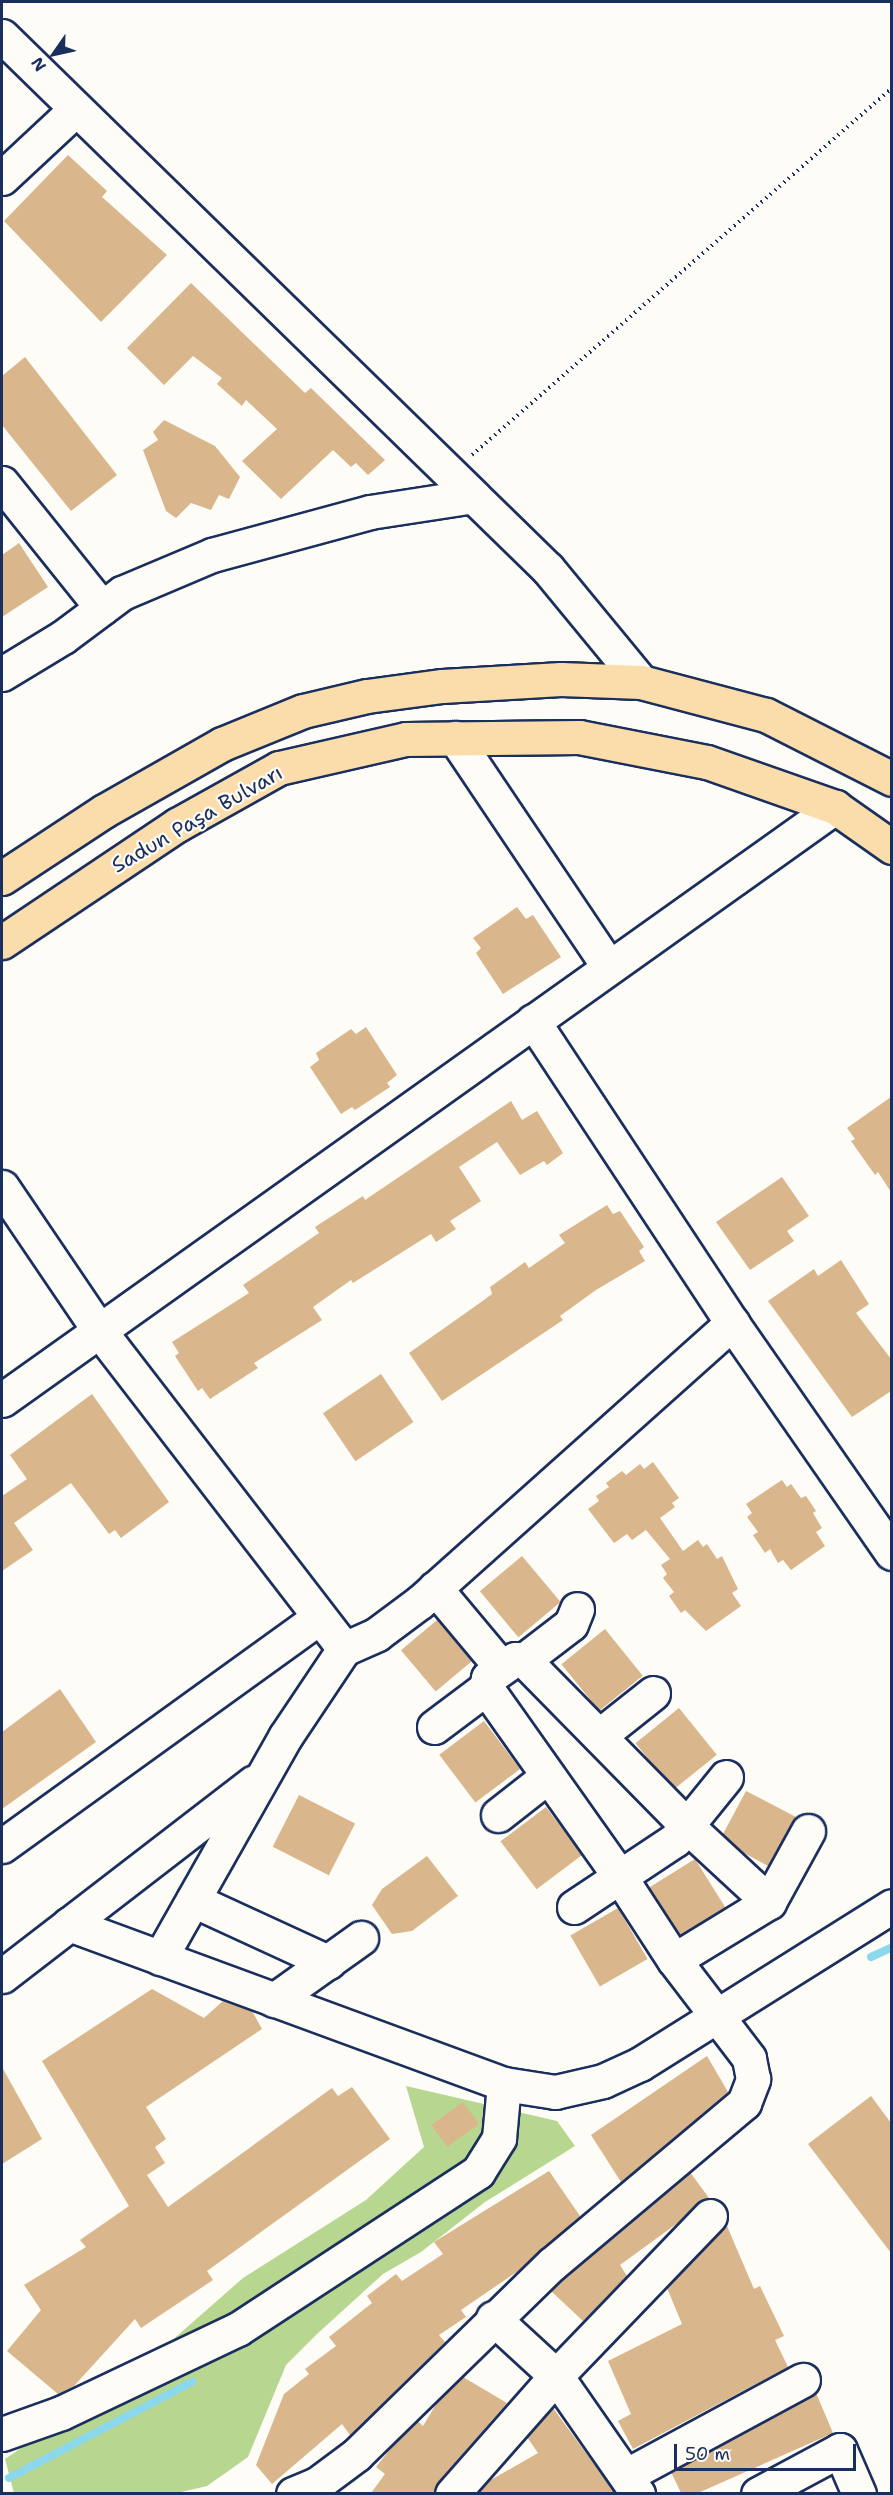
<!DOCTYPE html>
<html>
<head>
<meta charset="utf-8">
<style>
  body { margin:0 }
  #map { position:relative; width:893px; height:2495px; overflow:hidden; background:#fdfcf7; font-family:"Shantell Sans",sans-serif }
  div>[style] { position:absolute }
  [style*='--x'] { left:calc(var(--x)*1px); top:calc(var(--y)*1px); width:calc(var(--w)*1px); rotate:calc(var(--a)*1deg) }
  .green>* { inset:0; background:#b7d790 }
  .stream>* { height:8px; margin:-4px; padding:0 4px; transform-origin:4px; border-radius:4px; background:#8bd7eb }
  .building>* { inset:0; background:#d9b68b; transform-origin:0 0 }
  .path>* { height:4px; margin-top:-2px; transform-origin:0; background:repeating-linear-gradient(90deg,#1b2f5e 0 1.5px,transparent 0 6px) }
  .roads { filter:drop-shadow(2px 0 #1b2f5e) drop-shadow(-2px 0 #1b2f5e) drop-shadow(0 2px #1b2f5e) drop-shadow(0 -2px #1b2f5e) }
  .minor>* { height:33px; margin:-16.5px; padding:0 16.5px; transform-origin:16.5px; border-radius:16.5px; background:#fdfcf7 }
  .major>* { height:33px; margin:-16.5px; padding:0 16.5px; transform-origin:16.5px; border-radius:16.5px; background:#fbddab }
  span { translate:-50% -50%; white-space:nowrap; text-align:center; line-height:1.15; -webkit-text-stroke:4.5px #fdfcf7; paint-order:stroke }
  .street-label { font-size:21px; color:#1b2f5e }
  .frame { position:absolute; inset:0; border:3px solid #1b2f5e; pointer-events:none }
  .north { position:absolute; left:24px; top:24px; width:60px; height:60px; -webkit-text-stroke:4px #fdfcf7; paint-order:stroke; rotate:236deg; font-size:16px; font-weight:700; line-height:24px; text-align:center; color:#1b2f5e }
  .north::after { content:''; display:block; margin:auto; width:21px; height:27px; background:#1b2f5e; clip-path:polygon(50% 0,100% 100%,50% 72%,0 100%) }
  .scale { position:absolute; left:674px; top:2444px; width:182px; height:27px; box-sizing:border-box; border:3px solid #1b2f5e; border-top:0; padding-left:8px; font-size:18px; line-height:21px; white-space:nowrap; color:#1b2f5e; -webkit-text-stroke:4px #fdfcf7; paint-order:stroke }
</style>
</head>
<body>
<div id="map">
  <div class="green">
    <div style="clip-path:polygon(406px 2086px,557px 2121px,575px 2146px,485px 2202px,421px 2252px,383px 2274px,316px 2335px,286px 2365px,248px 2457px,207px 2486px,173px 2494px,14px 2493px,5px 2459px,144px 2365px,243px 2278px,366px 2200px,424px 2147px)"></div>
  </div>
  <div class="stream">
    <div style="--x:871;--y:1957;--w:23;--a:-25"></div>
    <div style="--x:9;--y:2478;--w:207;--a:-27.7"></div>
  </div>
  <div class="building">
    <div style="clip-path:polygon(68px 155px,107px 191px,102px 197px,167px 255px,101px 322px,4px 221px)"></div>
    <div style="clip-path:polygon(191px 283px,305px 393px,311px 388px,385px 460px,368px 475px,356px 463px,351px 467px,333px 450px,281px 499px,242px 461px,277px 429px,246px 400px,242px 406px,217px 384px,222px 378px,193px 356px,164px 385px,127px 348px)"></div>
    <div style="clip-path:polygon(25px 357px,117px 475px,71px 511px,2px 425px,2px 376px)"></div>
    <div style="clip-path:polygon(164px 420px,215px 446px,240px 477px,229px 499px,219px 495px,211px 510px,191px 503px,176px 518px,166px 511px,143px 450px,158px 440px,153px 432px)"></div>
    <div style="clip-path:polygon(19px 543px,48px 587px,2px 617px,2px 555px)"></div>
    <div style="clip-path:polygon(517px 907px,526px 919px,533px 915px,561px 957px,503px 994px,476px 953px,481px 948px,473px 938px)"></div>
    <div style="clip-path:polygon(366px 1027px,397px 1075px,387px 1083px,390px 1087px,355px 1110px,352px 1107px,341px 1114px,310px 1067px,319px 1060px,316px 1053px,351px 1029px,356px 1034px)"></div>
    <div style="clip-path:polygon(891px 1097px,891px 1192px,878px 1172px,875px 1175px,851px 1141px,855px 1139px,847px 1128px)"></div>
    <div style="clip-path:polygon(511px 1101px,522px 1120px,537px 1111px,563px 1153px,547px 1165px,544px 1161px,520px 1175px,497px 1142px,459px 1167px,481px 1201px,450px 1221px,456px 1229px,436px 1242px,431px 1234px,353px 1283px,351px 1280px,313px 1307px,322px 1320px,254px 1363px,258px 1368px,210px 1399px,202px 1388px,198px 1391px,175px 1356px,179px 1353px,172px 1342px,249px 1293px,243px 1285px,319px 1233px,315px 1227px,363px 1196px,365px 1200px)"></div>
    <div style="clip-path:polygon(782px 1177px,809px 1216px,787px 1231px,794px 1241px,750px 1270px,716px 1222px)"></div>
    <div style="clip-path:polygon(607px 1205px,613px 1214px,620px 1211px,644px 1247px,639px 1251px,645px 1261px,596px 1290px,560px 1316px,563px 1320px,442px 1401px,409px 1353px,484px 1300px,492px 1294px,490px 1287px,525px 1262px,529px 1268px,565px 1243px,559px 1235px)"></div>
    <div style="clip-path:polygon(841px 1260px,869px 1304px,856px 1313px,891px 1359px,891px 1391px,852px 1417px,768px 1301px,814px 1269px,818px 1276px)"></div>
    <div style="left:381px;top:1374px;width:58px;height:70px;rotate:56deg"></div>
    <div style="clip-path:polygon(92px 1394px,169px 1502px,121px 1538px,115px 1530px,109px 1534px,71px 1483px,14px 1523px,33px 1550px,2px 1571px,2px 1496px,27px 1479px,10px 1455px)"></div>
    <div style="clip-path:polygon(653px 1462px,679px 1498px,672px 1503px,675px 1507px,660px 1518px,683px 1551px,698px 1540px,703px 1547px,707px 1544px,717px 1559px,722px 1556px,738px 1589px,732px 1593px,741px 1606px,706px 1631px,685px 1610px,681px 1613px,669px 1596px,674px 1592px,663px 1578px,667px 1574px,661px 1565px,670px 1559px,646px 1530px,632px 1540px,627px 1534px,614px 1543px,588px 1509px,599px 1501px,596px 1496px,609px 1487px,606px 1483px,622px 1471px,626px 1475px,640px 1464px,644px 1469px)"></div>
    <div style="clip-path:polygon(782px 1480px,787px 1487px,791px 1484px,801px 1498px,806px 1496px,816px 1511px,813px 1513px,822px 1528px,816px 1532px,825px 1546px,791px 1570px,783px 1560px,778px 1563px,770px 1549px,765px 1553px,753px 1535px,758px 1532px,747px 1517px,752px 1513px,746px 1504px)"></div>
    <div style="left:522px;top:1556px;width:60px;height:55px;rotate:50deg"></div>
    <div style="left:437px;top:1620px;width:54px;height:47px;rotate:50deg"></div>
    <div style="left:605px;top:1629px;width:60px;height:56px;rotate:51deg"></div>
    <div style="clip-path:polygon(60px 1689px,96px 1742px,2px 1809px,2px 1732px)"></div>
    <div style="left:679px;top:1708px;width:60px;height:56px;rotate:51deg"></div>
    <div style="left:484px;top:1721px;width:60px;height:56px;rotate:53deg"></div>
    <div style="clip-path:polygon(746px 1791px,796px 1817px,768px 1866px,744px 1853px,723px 1834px)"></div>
    <div style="left:299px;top:1795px;width:63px;height:58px;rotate:27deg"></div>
    <div style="left:546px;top:1807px;width:60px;height:57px;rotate:53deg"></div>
    <div style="clip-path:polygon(427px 1856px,458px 1896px,412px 1931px,392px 1934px,372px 1905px,382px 1889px)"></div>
    <div style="left:695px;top:1859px;width:57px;height:54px;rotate:58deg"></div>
    <div style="left:618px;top:1908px;width:59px;height:55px;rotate:60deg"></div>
    <div style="clip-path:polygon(152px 1989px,204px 2018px,223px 2001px,229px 2003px,252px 2011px,262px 2029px,146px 2107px,166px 2139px,155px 2147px,165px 2163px,147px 2175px,168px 2207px,332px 2088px,338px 2096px,352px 2087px,390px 2139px,207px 2271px,213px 2280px,141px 2328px,135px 2319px,74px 2386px,58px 2394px,7px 2351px,41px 2310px,24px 2285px,86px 2247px,80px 2240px,129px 2206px,42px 2061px)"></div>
    <div style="clip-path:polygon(707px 2056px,728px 2092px,621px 2182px,591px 2135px)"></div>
    <div style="clip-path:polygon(2px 2067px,42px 2139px,2px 2164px)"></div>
    <div style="clip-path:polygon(871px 2096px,891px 2123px,891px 2253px,808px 2144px)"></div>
    <div style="left:463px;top:2102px;width:27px;height:39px;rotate:54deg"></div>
    <div style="clip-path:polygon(549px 2171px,580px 2216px,518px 2271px,461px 2310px,466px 2317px,439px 2335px,445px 2342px,350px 2435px,342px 2424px,272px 2484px,256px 2465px,284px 2394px,309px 2374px,305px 2369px,336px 2346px,329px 2337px,372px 2303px,367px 2296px,396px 2274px,402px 2281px,443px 2254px,434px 2242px)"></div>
    <div style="clip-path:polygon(690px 2172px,709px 2198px,697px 2203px,679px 2222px,620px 2265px,627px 2276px,583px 2321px,551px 2291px)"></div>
    <div style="clip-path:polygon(727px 2226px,754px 2289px,760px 2286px,784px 2336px,775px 2340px,788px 2367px,633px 2449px,618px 2421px,631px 2414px,608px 2361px,682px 2324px,667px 2288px)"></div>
    <div style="clip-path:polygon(463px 2377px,507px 2403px,438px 2482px,434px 2493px,371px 2493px,385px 2474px,376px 2467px,392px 2447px,418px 2421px,423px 2426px,438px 2401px)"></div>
    <div style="clip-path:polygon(816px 2393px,833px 2433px,698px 2493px,681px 2493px,671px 2472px)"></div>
    <div style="clip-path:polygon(553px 2408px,615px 2493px,477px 2493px,489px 2481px,538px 2453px,527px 2437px)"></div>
  </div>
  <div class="path">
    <div style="--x:472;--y:455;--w:558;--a:-41.15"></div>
  </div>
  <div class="roads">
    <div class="minor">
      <div style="--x:2;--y:36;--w:763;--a:44.31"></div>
      <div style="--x:548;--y:569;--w:146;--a:50.5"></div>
      <div style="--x:2;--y:178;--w:101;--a:-43"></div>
      <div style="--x:2;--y:483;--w:160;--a:51.3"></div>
      <div style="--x:2;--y:674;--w:71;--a:-31.2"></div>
      <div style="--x:63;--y:637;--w:74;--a:-36.7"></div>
      <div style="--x:122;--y:593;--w:98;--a:-22.9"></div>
      <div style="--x:212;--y:555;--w:164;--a:-15.2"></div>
      <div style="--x:370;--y:512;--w:104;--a:-8.8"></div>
      <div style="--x:455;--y:738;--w:276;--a:56.1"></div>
      <div style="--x:533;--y:1021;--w:362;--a:56.6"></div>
      <div style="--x:732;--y:1323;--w:280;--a:55.2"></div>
      <div style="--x:2;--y:1187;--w:171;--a:55.9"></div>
      <div style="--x:98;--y:1329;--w:404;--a:52.4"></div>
      <div style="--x:2;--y:1400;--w:1023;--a:-35.45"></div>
      <div style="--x:435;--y:1588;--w:104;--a:50.1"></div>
      <div style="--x:524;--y:1660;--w:59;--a:-37.5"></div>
      <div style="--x:571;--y:1624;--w:16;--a:-68"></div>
      <div style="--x:434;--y:1727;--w:65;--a:-36.9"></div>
      <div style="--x:599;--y:1736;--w:69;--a:-38.5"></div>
      <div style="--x:498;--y:1815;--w:63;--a:-38"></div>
      <div style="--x:2;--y:1846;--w:391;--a:-35.8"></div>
      <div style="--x:193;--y:1900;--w:149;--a:24.7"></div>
      <div style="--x:574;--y:1907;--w:121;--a:-33.6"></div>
      <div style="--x:675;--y:1840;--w:81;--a:-51"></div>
      <div style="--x:69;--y:1924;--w:463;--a:20.2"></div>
      <div style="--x:504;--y:2084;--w:52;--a:8.9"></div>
      <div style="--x:555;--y:2092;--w:49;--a:-12.9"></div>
      <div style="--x:603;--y:2081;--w:41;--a:-24.7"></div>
      <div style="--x:640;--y:2064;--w:297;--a:-32.1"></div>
      <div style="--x:160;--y:1958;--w:254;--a:-60.5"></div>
      <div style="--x:285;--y:1737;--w:106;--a:-56.2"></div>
      <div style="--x:344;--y:1649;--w:36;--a:-24"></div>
      <div style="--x:377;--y:1634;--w:54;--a:-36.7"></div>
      <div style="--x:420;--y:1602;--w:419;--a:-41.8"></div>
      <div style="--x:674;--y:1960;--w:111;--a:-31.4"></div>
      <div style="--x:769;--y:1902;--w:81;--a:-61.2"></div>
      <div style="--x:2;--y:1976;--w:317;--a:-37.6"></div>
      <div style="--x:274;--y:2000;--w:107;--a:-35.5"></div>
      <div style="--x:493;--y:2318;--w:86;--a:42.6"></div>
      <div style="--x:556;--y:2376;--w:144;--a:55.2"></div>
      <div style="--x:2;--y:2434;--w:63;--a:-19.6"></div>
      <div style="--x:61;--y:2413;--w:196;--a:-25.4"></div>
      <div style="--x:238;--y:2329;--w:287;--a:-33.2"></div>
      <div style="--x:478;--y:2172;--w:40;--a:-58"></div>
      <div style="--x:499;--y:2138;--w:54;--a:-84.7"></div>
      <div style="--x:627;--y:2475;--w:200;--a:-28.4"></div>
      <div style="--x:293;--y:2494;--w:26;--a:-23"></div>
      <div style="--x:317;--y:2484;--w:49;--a:-36.6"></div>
      <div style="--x:356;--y:2455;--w:274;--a:-44.3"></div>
      <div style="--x:552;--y:2264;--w:251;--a:-40"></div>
      <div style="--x:744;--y:2103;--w:26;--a:-69"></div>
      <div style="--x:753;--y:2079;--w:21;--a:-101"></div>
      <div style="--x:749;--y:2058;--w:123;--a:-127.4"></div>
      <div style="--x:674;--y:1960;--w:99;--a:-123"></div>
      <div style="--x:620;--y:1877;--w:232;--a:-125.3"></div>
      <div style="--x:486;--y:1688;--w:10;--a:-79"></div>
      <div style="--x:488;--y:1678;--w:33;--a:-35"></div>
      <div style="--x:515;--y:1659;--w:9;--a:6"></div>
      <div style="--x:524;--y:1660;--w:233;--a:45.5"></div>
      <div style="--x:687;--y:1826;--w:112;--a:42.8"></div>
      <div style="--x:452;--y:2494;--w:157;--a:-48.6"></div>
      <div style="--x:556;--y:2376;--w:222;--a:-46.1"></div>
      <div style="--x:758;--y:2494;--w:93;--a:-28.2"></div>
      <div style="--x:840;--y:2450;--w:48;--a:66.6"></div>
    </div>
    <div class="major">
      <div style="--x:2;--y:878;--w:122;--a:-33.3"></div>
      <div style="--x:104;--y:811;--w:136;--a:-29.6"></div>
      <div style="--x:222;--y:744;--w:87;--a:-22.2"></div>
      <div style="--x:303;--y:711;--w:66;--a:-13.2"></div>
      <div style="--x:367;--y:696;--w:76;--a:-7.6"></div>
      <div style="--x:442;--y:686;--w:119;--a:-3.4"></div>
      <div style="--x:561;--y:679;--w:80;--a:2.1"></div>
      <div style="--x:641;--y:682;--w:129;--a:14.8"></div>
      <div style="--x:766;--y:715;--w:141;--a:26.9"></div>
      <div style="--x:2;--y:942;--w:211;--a:-33.8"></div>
      <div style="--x:177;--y:825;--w:117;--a:-29.2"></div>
      <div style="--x:279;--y:768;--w:130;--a:-12.9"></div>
      <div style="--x:406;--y:739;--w:173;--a:-0.7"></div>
      <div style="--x:579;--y:737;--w:130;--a:11.1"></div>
      <div style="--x:707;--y:762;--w:136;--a:19.4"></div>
      <div style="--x:835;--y:807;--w:70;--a:35.1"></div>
    </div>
  </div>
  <div class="street-label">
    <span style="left:197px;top:819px;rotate:-30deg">Sadun Paşa Bulvarı</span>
  </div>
  <div class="frame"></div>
  <div class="north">N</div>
  <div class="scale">50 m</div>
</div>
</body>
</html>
